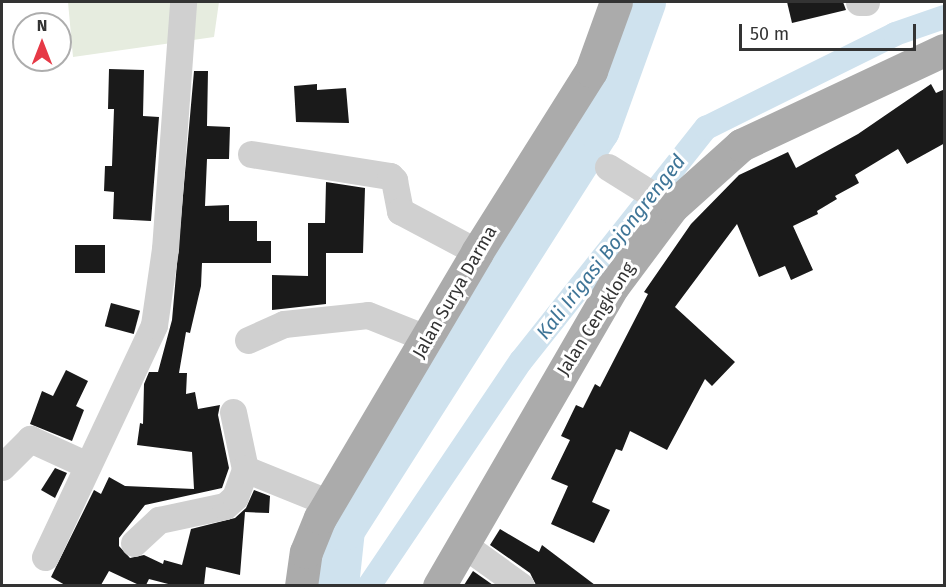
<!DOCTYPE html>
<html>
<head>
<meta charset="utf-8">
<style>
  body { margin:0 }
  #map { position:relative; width:946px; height:587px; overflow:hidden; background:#fff; font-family:"Fira Sans",sans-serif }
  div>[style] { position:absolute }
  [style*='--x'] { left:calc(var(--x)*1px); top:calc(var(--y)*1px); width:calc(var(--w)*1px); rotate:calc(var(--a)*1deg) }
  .green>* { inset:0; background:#e6ecdf }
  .canal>* { height:24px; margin:-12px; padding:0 12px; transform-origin:12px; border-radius:12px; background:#cfe2ee }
  .river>* { height:42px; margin:-21px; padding:0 21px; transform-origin:21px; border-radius:21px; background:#cfe2ee }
  .building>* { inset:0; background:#1a1a1a; transform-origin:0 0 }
  .minor>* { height:27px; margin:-13.5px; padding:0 13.5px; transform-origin:13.5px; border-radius:13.5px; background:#d0d0d0 }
  .major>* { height:33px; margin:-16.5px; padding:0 16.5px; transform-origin:16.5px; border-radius:16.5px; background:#ababab }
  span { translate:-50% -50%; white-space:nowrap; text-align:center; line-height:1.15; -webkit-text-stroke:6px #fff; paint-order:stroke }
  .street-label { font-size:18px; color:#333 }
  .water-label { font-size:20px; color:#3f7597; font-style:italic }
  .frame { position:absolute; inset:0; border:3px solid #333; pointer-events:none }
  .north { position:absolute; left:12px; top:12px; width:60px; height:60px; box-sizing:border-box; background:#fff; border:2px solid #adadad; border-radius:50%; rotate:0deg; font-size:16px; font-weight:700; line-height:24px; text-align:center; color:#333 }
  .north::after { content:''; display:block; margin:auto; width:21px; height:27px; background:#e63946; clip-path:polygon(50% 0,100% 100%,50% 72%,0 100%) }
  .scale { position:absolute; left:739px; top:24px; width:177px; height:27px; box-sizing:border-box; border:3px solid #333; border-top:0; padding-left:8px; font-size:18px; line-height:21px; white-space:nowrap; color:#333; -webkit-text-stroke:4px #fff; paint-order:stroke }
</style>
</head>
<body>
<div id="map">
  <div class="green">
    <div style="clip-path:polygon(68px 2px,219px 2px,214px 37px,73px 57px)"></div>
  </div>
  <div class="canal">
    <div style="--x:369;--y:586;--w:272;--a:-56"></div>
    <div style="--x:521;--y:361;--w:298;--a:-51.6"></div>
    <div style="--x:706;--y:128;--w:211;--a:-26.4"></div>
    <div style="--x:895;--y:34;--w:52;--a:-19.1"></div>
  </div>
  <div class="river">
    <div style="--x:338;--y:586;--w:56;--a:-83.9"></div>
    <div style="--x:344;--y:530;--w:474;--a:-57.5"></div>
    <div style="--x:599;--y:130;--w:136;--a:-70.2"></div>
  </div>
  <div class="building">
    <div style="clip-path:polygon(787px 2px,843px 2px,846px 10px,792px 23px)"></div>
    <div style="clip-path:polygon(109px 69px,144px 70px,143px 116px,159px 117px,151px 221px,113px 219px,114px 192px,104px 191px,105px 166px,112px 166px,114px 109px,108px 109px)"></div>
    <div style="clip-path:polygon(194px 71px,208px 71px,207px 126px,230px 127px,229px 159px,207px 159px,205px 206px,229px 205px,229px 221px,257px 221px,257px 241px,271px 241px,271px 263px,202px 263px,201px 286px,190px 333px,186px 332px,179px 373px,187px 373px,186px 394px,195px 392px,198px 409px,220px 405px,218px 415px,229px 468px,222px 488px,145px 505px,119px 538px,119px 546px,130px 558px,144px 555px,163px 564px,164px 560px,182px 565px,191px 529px,235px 518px,246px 508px,254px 490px,270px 496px,269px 513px,245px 512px,240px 575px,206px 567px,204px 585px,172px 585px,149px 579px,146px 585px,139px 585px,109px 571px,101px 585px,65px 585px,51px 577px,94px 490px,101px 494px,109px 477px,125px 486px,194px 489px,192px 452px,137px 445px,140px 423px,143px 424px,144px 384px,149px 372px,158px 372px,172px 320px)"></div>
    <div style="clip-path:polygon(317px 84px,317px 90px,346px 88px,349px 123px,296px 122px,294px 86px)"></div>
    <div style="clip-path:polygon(931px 84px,936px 93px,945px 89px,945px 143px,907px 164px,898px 149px,855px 175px,859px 183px,835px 196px,837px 199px,817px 211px,818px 214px,793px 226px,813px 270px,791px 280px,785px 266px,759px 277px,737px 224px,675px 307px,735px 362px,712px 386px,705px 379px,667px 450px,630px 431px,622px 451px,616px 449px,592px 502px,610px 510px,594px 543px,551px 524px,568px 486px,551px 479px,570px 440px,561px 436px,576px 405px,583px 408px,595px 384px,600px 387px,648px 294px,644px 292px,691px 224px,739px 175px,788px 152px,796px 168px,858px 134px)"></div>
    <div style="clip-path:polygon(326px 182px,365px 188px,363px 253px,326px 253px,326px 304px,272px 310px,272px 275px,308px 276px,308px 223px,325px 223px)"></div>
    <div style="left:75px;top:245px;width:30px;height:28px"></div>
    <div style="left:111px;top:303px;width:30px;height:24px;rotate:15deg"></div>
    <div style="clip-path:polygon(66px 370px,88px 381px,76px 406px,84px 410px,72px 441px,30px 424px,42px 391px,53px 396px)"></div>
    <div style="clip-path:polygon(55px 468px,67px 473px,55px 498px,41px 490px)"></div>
    <div style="clip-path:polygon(500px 529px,539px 552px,542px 545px,595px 585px,536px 585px,530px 573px,490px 545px)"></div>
    <div style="clip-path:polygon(473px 571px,493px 585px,464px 585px)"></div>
  </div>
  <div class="minor">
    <div style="--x:859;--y:2;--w:7;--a:0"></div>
    <div style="--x:251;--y:154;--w:141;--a:9"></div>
    <div style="--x:390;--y:176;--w:6;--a:45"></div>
    <div style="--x:394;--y:180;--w:32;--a:79"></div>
    <div style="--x:400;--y:211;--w:87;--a:28"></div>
    <div style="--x:608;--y:167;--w:75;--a:32"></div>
    <div style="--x:248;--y:340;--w:39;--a:-24"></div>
    <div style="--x:284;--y:324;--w:84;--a:-6.1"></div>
    <div style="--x:368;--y:315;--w:65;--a:21.8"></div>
    <div style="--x:233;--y:412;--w:58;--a:78.1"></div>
    <div style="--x:2;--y:467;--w:40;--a:-45"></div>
    <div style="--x:30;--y:439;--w:63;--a:24.5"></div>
    <div style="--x:134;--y:543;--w:34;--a:-43"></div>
    <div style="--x:159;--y:520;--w:67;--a:-12"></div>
    <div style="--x:225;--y:506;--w:13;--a:-42"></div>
    <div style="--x:235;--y:497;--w:30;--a:-70"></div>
    <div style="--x:245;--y:469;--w:91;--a:22"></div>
    <div style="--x:464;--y:545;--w:70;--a:35.7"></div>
    <div style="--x:45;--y:557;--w:256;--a:-64.8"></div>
    <div style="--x:154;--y:325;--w:77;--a:-81.8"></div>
    <div style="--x:165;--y:249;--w:248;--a:-85.8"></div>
  </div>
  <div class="major">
    <div style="--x:301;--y:586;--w:34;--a:-82"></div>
    <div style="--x:306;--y:552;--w:37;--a:-68"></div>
    <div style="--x:320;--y:518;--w:309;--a:-59.4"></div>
    <div style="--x:477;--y:252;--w:214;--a:-57.8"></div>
    <div style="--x:591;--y:71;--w:73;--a:-70.1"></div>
    <div style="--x:439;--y:586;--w:347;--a:-59.9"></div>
    <div style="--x:613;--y:286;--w:99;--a:-53.2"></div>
    <div style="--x:672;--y:207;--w:93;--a:-41.9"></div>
    <div style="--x:741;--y:145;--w:224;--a:-25.1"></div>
  </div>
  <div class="street-label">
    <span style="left:455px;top:292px;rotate:-60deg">Jalan Surya Darma</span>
    <span style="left:596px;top:319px;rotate:-58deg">Jalan Cengklong</span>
  </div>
  <div class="water-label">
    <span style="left:611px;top:247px;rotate:-52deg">Kali Irigasi Bojongrenged</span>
  </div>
  <div class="frame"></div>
  <div class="north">N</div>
  <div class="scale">50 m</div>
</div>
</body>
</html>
